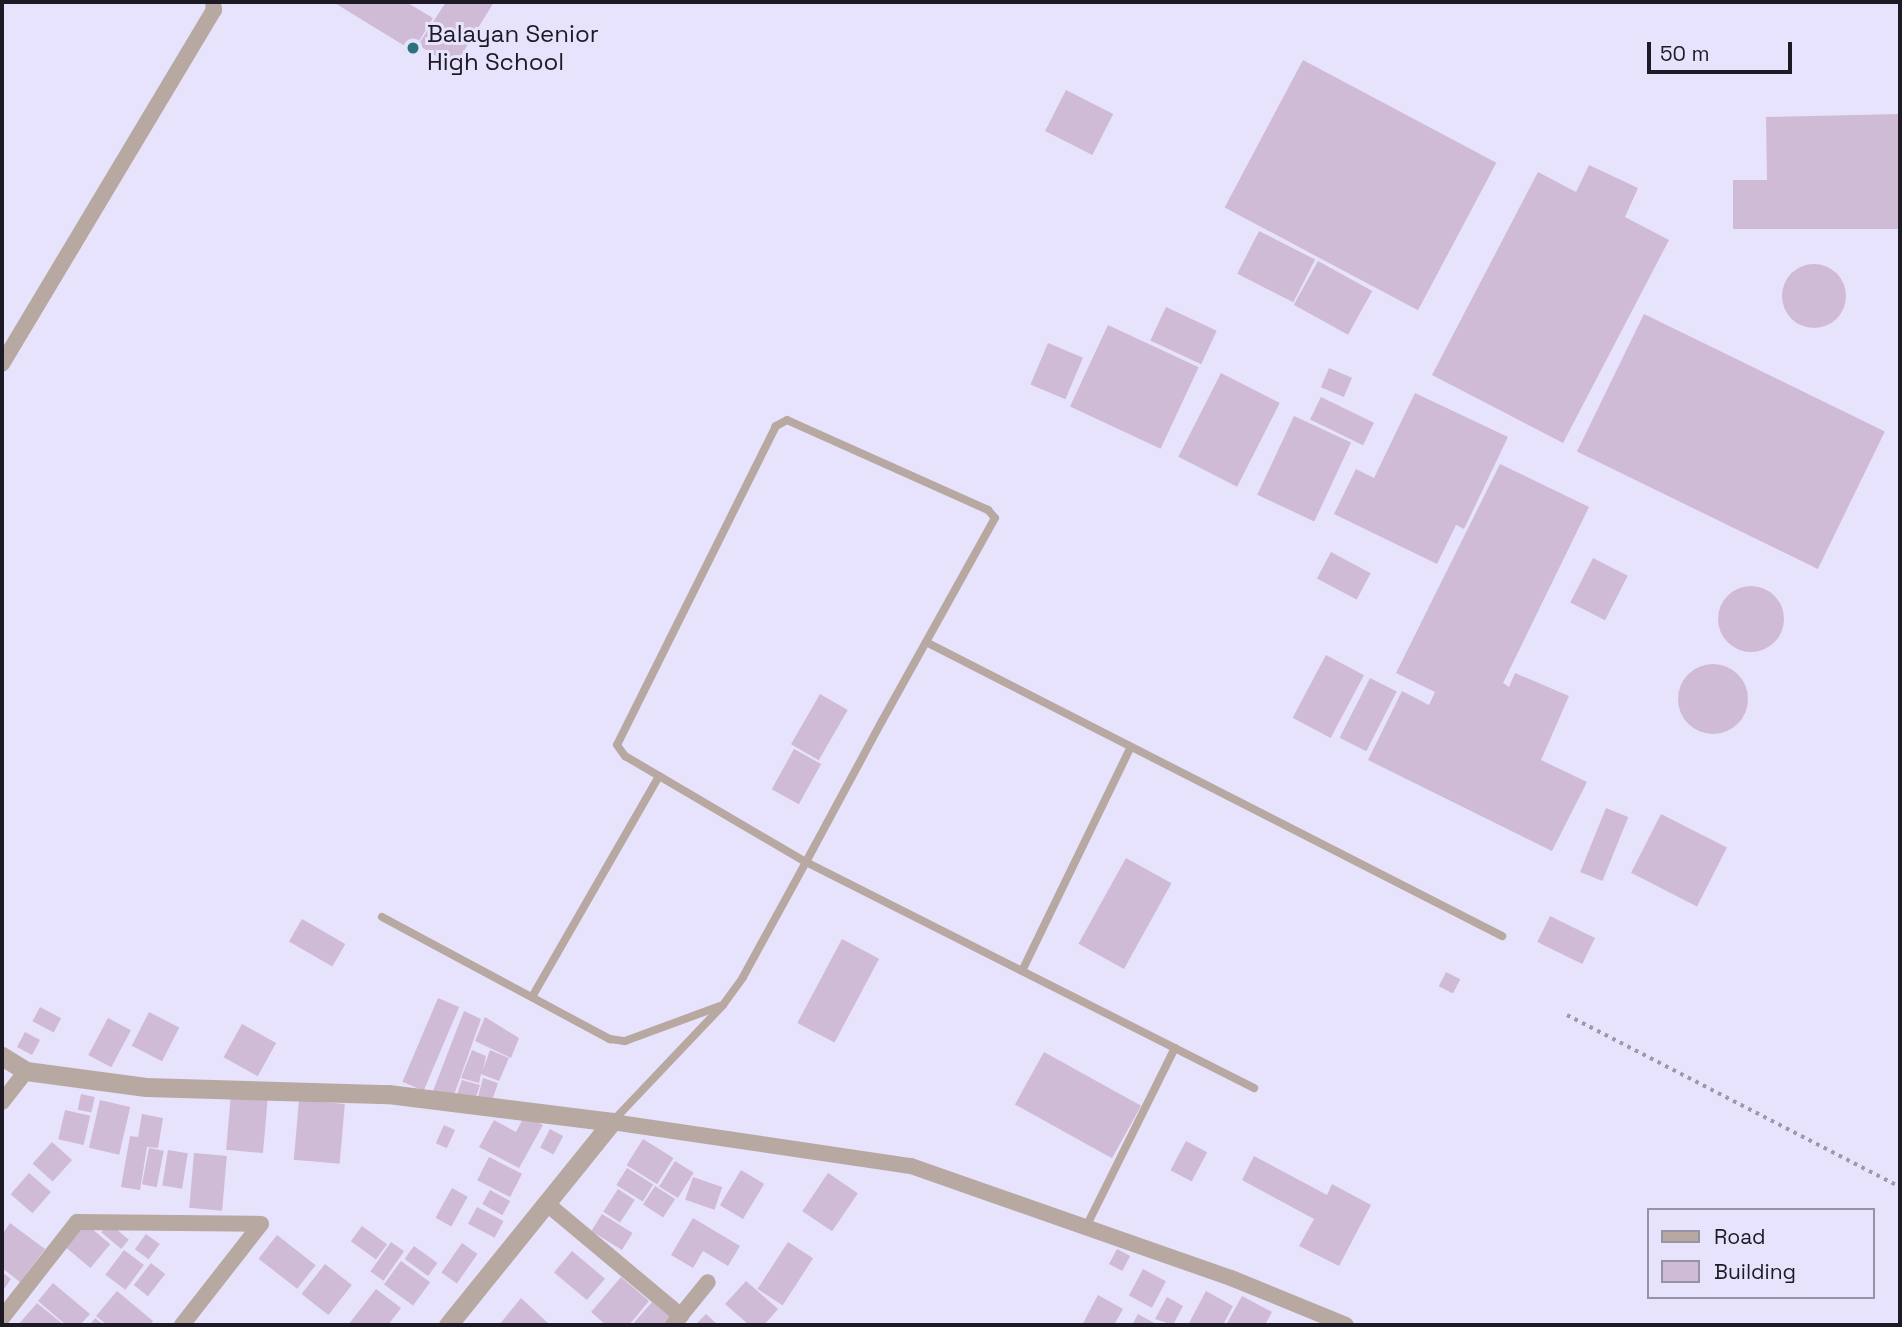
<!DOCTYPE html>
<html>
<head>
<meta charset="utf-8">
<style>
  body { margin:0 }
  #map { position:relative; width:1902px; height:1327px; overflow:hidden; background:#e8e3fc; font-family:"Space Grotesk",sans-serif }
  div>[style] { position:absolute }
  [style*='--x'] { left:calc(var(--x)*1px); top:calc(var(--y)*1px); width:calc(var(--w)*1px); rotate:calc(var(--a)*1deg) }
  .building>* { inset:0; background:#cfbbd6; transform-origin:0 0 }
  .round { border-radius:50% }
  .path>* { height:3.5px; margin-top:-1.75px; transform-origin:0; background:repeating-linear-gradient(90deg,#9d99ad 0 3.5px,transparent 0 8.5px) }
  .service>* { height:8px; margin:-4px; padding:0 4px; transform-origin:4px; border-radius:4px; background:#b7a9a1 }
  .minor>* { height:16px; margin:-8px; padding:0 8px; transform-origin:8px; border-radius:8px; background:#b7a9a1 }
  .tertiary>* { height:19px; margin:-9.5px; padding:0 9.5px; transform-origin:9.5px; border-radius:9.5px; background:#b7a9a1 }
  .dots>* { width:19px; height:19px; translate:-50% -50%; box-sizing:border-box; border:4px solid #e8e3fc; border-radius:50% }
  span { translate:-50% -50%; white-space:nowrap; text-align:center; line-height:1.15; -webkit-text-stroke:6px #e8e3fc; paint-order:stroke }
  .poi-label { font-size:24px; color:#1d1a25 }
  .left { translate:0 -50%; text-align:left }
  .frame { position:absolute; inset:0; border:4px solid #1d1a25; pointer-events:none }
  .legend { position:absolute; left:1647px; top:1208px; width:228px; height:91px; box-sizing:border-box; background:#e8e3fc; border:2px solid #9793a6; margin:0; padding:9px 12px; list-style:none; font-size:21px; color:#1d1a25 }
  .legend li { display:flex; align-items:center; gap:14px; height:35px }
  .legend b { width:35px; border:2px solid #9793a6 }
  .scale { position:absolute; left:1647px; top:42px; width:145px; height:32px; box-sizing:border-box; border:4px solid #1d1a25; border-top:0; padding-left:9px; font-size:21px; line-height:24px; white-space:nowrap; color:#1d1a25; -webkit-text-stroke:5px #e8e3fc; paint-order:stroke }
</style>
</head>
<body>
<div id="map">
  <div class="building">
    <div style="clip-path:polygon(333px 2px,406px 2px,433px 18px,413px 51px)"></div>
    <div style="clip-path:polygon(446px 2px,494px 2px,454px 67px,418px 45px)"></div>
    <div style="left:1303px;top:60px;width:219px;height:167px;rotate:28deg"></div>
    <div style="left:1066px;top:90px;width:53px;height:46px;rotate:27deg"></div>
    <div style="clip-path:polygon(1900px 114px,1900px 229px,1733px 229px,1733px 180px,1767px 180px,1766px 117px)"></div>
    <div style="clip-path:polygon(1589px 165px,1638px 188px,1625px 217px,1669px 240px,1563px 443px,1432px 375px,1538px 172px,1576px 192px)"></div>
    <div style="left:1259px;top:231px;width:63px;height:48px;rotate:27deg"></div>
    <div style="left:1318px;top:261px;width:62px;height:50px;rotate:29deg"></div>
    <div class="round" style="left:1782px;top:264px;width:64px;height:64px"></div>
    <div style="left:1166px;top:307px;width:56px;height:37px;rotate:25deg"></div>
    <div style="left:1644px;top:314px;width:268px;height:153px;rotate:26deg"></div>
    <div style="left:1108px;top:325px;width:100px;height:90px;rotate:25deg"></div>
    <div style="left:1048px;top:343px;width:38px;height:45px;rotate:23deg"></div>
    <div style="left:1329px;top:368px;width:25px;height:21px;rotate:23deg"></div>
    <div style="left:1221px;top:373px;width:66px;height:94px;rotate:27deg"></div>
    <div style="clip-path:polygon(1415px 393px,1508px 437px,1464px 529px,1456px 525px,1437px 564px,1334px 514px,1356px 469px,1374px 478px)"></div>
    <div style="left:1321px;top:397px;width:59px;height:25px;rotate:26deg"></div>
    <div style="left:1294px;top:416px;width:63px;height:87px;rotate:25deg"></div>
    <div style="clip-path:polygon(1500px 464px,1589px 507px,1503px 683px,1509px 687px,1515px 673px,1569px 696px,1541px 760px,1587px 782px,1552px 851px,1368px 760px,1402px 691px,1429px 705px,1435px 692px,1396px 673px)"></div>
    <div style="left:1331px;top:552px;width:45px;height:30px;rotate:28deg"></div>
    <div style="left:1593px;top:558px;width:39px;height:50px;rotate:27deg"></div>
    <div class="round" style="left:1718px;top:586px;width:66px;height:66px"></div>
    <div style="left:1326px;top:655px;width:43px;height:71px;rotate:28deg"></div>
    <div class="round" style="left:1678px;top:664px;width:70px;height:70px"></div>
    <div style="left:1370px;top:678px;width:30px;height:67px;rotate:27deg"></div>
    <div style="left:820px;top:694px;width:32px;height:58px;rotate:30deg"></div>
    <div style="left:794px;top:749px;width:31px;height:46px;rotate:29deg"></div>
    <div style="left:1606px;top:808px;width:24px;height:69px;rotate:22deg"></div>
    <div style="left:1661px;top:814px;width:74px;height:66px;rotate:27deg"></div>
    <div style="left:1126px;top:858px;width:52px;height:98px;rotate:29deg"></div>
    <div style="left:1550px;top:916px;width:50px;height:29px;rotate:26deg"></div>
    <div style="left:302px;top:919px;width:50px;height:26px;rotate:30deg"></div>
    <div style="left:842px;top:939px;width:42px;height:95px;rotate:28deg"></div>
    <div style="left:1446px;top:972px;width:16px;height:16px;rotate:27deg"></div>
    <div style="left:438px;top:998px;width:23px;height:91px;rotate:23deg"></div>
    <div style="left:40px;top:1007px;width:24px;height:16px;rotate:28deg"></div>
    <div style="clip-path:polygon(464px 1011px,481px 1019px,454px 1095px,433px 1091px)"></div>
    <div style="left:149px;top:1012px;width:34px;height:38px;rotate:27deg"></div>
    <div style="clip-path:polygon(485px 1017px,519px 1038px,511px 1058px,475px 1041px)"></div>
    <div style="left:108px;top:1018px;width:26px;height:42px;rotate:28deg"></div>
    <div style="left:242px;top:1024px;width:39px;height:38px;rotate:29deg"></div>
    <div style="left:25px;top:1032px;width:17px;height:17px;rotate:28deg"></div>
    <div style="clip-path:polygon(472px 1050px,486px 1056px,483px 1070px,490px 1050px,509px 1058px,499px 1081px,481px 1074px,479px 1083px,461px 1078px)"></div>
    <div style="left:1044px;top:1052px;width:111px;height:60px;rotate:29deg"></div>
    <div style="clip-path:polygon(483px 1078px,498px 1083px,493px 1098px,478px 1097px)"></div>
    <div style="clip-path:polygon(462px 1080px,480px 1085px,475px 1100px,456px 1097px)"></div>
    <div style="left:81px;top:1094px;width:14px;height:16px;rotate:12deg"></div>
    <div style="left:231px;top:1094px;width:37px;height:56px;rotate:5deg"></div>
    <div style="left:100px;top:1100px;width:31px;height:49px;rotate:13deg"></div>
    <div style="left:299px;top:1100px;width:46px;height:60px;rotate:5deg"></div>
    <div style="left:65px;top:1110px;width:26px;height:30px;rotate:13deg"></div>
    <div style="clip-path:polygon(142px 1114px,163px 1118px,158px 1148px,147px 1147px,140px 1190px,121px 1187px,130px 1136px,138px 1137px)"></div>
    <div style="clip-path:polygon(525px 1115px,543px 1125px,519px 1168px,479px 1147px,494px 1120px,516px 1132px)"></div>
    <div style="left:444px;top:1125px;width:12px;height:20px;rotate:24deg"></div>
    <div style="left:550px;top:1129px;width:15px;height:21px;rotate:28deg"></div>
    <div style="left:643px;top:1139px;width:36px;height:31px;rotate:32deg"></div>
    <div style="left:1186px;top:1141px;width:24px;height:33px;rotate:28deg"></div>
    <div style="left:52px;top:1142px;width:27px;height:29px;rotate:42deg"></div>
    <div style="left:149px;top:1148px;width:15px;height:37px;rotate:11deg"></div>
    <div style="left:168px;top:1150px;width:20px;height:36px;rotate:9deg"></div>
    <div style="left:194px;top:1153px;width:33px;height:55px;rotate:5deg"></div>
    <div style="clip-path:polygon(1254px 1156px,1327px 1195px,1332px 1184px,1371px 1205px,1339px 1266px,1299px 1246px,1314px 1219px,1242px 1180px)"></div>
    <div style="left:489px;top:1157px;width:37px;height:26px;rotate:27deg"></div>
    <div style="left:675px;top:1161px;width:22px;height:30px;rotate:32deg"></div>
    <div style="left:627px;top:1168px;width:31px;height:20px;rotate:32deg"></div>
    <div style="left:741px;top:1170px;width:27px;height:41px;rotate:31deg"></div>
    <div style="left:29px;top:1173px;width:29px;height:28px;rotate:41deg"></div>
    <div style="left:828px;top:1173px;width:36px;height:46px;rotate:34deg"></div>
    <div style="left:693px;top:1177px;width:31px;height:24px;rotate:19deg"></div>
    <div style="left:655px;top:1186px;width:24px;height:22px;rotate:33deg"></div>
    <div style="left:452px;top:1188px;width:18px;height:34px;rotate:29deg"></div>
    <div style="left:618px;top:1189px;width:20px;height:27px;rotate:33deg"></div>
    <div style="left:490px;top:1190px;width:23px;height:16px;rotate:29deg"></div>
    <div style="left:477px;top:1207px;width:30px;height:19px;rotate:28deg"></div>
    <div style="left:602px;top:1214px;width:36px;height:20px;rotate:32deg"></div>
    <div style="clip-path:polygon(693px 1218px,740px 1246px,728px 1266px,703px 1251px,693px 1268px,671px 1255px)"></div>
    <div style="clip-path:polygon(10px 1223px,45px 1249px,20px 1282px,2px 1268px,2px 1235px)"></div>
    <div style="left:85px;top:1223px;width:33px;height:31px;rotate:40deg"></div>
    <div style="left:109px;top:1223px;width:26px;height:12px;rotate:40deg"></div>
    <div style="left:362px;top:1226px;width:31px;height:19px;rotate:36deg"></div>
    <div style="left:146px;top:1234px;width:17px;height:19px;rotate:36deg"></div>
    <div style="left:277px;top:1235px;width:49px;height:30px;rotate:38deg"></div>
    <div style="left:391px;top:1242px;width:16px;height:36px;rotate:35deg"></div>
    <div style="left:788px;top:1242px;width:30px;height:56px;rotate:33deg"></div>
    <div style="left:462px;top:1243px;width:19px;height:36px;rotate:35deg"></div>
    <div style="left:414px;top:1246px;width:29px;height:16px;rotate:36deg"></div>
    <div style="left:1117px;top:1249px;width:15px;height:17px;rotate:28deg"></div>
    <div style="left:124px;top:1250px;width:25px;height:31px;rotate:37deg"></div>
    <div style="left:572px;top:1251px;width:43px;height:28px;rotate:40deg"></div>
    <div style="left:401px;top:1261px;width:36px;height:29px;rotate:36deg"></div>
    <div style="left:151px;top:1263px;width:18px;height:28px;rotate:38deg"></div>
    <div style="left:325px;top:1264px;width:34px;height:38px;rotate:38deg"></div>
    <div style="left:1143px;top:1269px;width:26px;height:30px;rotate:28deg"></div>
    <div style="clip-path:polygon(2px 1272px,11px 1279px,2px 1292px)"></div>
    <div style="clip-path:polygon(621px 1277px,649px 1301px,629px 1325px,606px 1325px,591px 1312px)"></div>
    <div style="clip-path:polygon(746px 1281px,778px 1309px,764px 1325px,749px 1325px,725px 1304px)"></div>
    <div style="clip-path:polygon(53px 1283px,90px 1314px,80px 1325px,66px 1325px,38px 1301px)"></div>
    <div style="clip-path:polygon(376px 1289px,401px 1308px,388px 1325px,348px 1325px)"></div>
    <div style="clip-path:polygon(117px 1291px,153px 1321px,150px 1325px,107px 1325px,96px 1316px)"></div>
    <div style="clip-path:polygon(1206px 1291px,1233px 1306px,1223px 1325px,1188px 1325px)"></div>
    <div style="clip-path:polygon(1098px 1295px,1123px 1309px,1114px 1325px,1082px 1325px)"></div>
    <div style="clip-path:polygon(1242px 1296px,1272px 1312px,1265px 1325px,1226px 1325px)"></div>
    <div style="clip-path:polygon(1167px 1297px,1183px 1306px,1173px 1325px,1155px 1319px)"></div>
    <div style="clip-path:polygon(521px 1298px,550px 1325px,499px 1325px)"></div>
    <div style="clip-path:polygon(652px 1302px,671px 1318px,664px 1325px,632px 1325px)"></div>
    <div style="clip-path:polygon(37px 1303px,64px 1325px,18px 1325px)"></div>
    <div style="clip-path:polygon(706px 1314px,718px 1325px,695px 1325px)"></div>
    <div style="clip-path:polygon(1138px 1314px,1158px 1325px,1132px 1325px)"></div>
    <div style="clip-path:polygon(95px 1318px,104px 1325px,90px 1325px)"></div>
  </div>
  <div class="path">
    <div style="--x:1567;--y:1015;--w:375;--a:27.3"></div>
  </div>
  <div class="service">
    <div style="--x:926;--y:642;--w:647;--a:27.04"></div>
    <div style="--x:382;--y:917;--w:259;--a:28.2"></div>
    <div style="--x:610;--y:1039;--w:15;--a:8"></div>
    <div style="--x:625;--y:1041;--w:101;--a:-20.2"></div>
    <div style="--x:1022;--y:971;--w:249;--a:-64.1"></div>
    <div style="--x:532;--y:997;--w:255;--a:-60.1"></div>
    <div style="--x:612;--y:1122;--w:161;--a:-46.5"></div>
    <div style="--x:723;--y:1005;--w:34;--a:-54"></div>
    <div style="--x:743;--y:977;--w:131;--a:-61.3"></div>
    <div style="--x:806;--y:862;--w:160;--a:-61.7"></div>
    <div style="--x:882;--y:721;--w:232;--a:-60.9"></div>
    <div style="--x:995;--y:518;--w:11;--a:-131"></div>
    <div style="--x:988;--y:510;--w:220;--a:-155.9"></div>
    <div style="--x:787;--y:420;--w:13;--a:151"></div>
    <div style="--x:776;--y:426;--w:356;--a:116.5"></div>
    <div style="--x:617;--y:745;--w:14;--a:54"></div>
    <div style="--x:625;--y:756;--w:210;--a:30.4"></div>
    <div style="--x:806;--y:862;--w:502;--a:26.77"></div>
    <div style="--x:1086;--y:1227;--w:200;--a:-63.6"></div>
  </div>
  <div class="minor">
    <div style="--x:2;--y:364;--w:413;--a:-59.1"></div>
    <div style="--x:214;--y:10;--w:8;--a:-97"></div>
    <div style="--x:2;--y:1102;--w:39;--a:-52"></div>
    <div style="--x:612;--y:1122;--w:302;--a:8.4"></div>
    <div style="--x:911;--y:1166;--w:339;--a:19.3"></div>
    <div style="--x:1231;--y:1278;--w:124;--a:22.2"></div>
    <div style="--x:546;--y:1203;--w:176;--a:39.9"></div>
    <div style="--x:2;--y:1318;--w:122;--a:-52"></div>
    <div style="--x:77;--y:1222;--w:184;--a:0.6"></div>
    <div style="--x:182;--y:1325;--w:128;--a:-52"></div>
    <div style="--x:673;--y:1325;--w:55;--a:-50.9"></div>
  </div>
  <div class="tertiary">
    <div style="--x:2;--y:1056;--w:28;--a:32"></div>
    <div style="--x:26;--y:1071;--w:121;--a:7.6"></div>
    <div style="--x:146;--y:1087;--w:242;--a:1.7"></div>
    <div style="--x:388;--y:1094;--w:226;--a:7.1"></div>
    <div style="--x:448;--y:1325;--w:261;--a:-51.1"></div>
  </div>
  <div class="dots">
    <div style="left:413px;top:48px;background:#2a737d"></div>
  </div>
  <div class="poi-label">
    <span class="left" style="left:427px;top:48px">Balayan Senior<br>High School</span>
  </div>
  <div class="frame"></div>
  <ul class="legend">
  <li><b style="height:9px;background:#b7a9a1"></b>Road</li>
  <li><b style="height:19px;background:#cfbbd6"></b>Building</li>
  </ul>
  <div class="scale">50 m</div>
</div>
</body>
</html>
